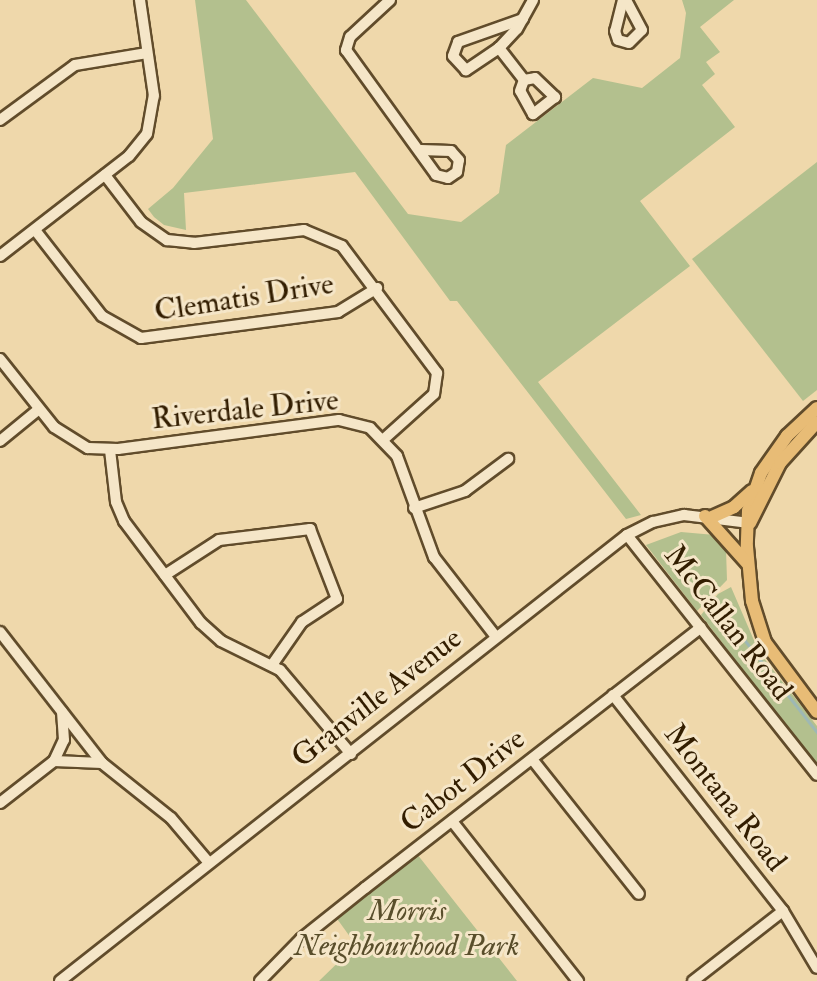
<!DOCTYPE html>
<html>
<head>
<meta charset="utf-8">
<style>
  body { margin:0 }
  #map { position:relative; width:817px; height:981px; overflow:hidden; background:#efd8ab; font-family:"IM FELL Double Pica",serif }
  div>[style] { position:absolute }
  [style*='--x'] { left:calc(var(--x)*1px); top:calc(var(--y)*1px); width:calc(var(--w)*1px); rotate:calc(var(--a)*1deg) }
  .green>* { inset:0; background:#b3c08e }
  .stream>* { height:2.5px; margin:-1.25px; padding:0 1.25px; transform-origin:1.25px; border-radius:1.25px; background:#9eb8b4 }
  .roads { filter:drop-shadow(2px 0 #614c2b) drop-shadow(-2px 0 #614c2b) drop-shadow(0 2px #614c2b) drop-shadow(0 -2px #614c2b) }
  .minor>* { height:10px; margin:-5px; padding:0 5px; transform-origin:5px; border-radius:5px; background:#f5e6c8 }
  .major>* { height:12px; margin:-6px; padding:0 6px; transform-origin:6px; border-radius:6px; background:#e8bc76 }
  span { translate:-50% -50%; white-space:nowrap; text-align:center; line-height:1.15; -webkit-text-stroke:6px #f5e6c8; paint-order:stroke }
  .street-label { font-size:30px; color:#321d00 }
  .park-label { font-size:30px; color:#594e2b; font-style:italic }
</style>
</head>
<body>
<div id="map">
  <div class="green">
    <div style="clip-path:polygon(195px 0,246px 0,408px 214px,461px 222px,499px 193px,506px 145px,593px 78px,642px 88px,680px 58px,686px 13px,682px 0,734px 0,700px 27px,720px 52px,706px 62px,715px 74px,702px 85px,735px 127px,640px 201px,690px 266px,538px 382px,641px 515px,626px 519px,457px 301px,450px 301px,355px 172px,184px 193px,186px 230px,164px 225px,154px 217px,148px 209px,173px 188px,213px 139px)"></div>
    <div style="clip-path:polygon(817px 162px,817px 390px,803px 401px,692px 259px)"></div>
    <div style="clip-path:polygon(681px 532px,715px 535px,726px 550px,727px 580px,697px 611px,646px 545px)"></div>
    <div style="clip-path:polygon(731px 587px,759px 652px,817px 726px,817px 767px,701px 615px,718px 594px)"></div>
    <div style="clip-path:polygon(417px 854px,517px 981px,319px 981px,356px 945px,335px 916px)"></div>
  </div>
  <div class="stream">
    <div style="--x:740;--y:634;--w:125;--a:51.8"></div>
  </div>
  <div class="roads">
    <div class="minor">
      <div style="--x:390;--y:0;--w:54;--a:137.2"></div>
      <div style="--x:350;--y:37;--w:14;--a:107"></div>
      <div style="--x:346;--y:50;--w:154;--a:54.2"></div>
      <div style="--x:436;--y:175;--w:12;--a:14"></div>
      <div style="--x:448;--y:178;--w:11;--a:-34"></div>
      <div style="--x:457;--y:172;--w:12;--a:-81"></div>
      <div style="--x:459;--y:160;--w:12;--a:-132"></div>
      <div style="--x:451;--y:151;--w:30;--a:-178"></div>
      <div style="--x:623;--y:0;--w:32;--a:104"></div>
      <div style="--x:615;--y:31;--w:9;--a:72"></div>
      <div style="--x:618;--y:40;--w:11;--a:15"></div>
      <div style="--x:629;--y:43;--w:18;--a:-45"></div>
      <div style="--x:642;--y:30;--w:34;--a:-118"></div>
      <div style="--x:499;--y:48;--w:40;--a:146"></div>
      <div style="--x:466;--y:70;--w:19;--a:-133"></div>
      <div style="--x:453;--y:56;--w:15;--a:-70"></div>
      <div style="--x:458;--y:42;--w:69;--a:-19.5"></div>
      <div style="--x:535;--y:78;--w:28;--a:44"></div>
      <div style="--x:555;--y:97;--w:28;--a:142"></div>
      <div style="--x:533;--y:114;--w:26;--a:-119"></div>
      <div style="--x:520;--y:91;--w:12;--a:-70"></div>
      <div style="--x:524;--y:80;--w:11;--a:-10"></div>
      <div style="--x:524;--y:80;--w:41;--a:-128"></div>
      <div style="--x:499;--y:48;--w:26;--a:-47"></div>
      <div style="--x:517;--y:29;--w:33;--a:-61"></div>
      <div style="--x:0;--y:120;--w:93;--a:-36.3"></div>
      <div style="--x:75;--y:65;--w:73;--a:-9.5"></div>
      <div style="--x:105;--y:175;--w:59;--a:52.5"></div>
      <div style="--x:141;--y:222;--w:32;--a:35"></div>
      <div style="--x:167;--y:240;--w:27;--a:6"></div>
      <div style="--x:194;--y:243;--w:111;--a:-6.7"></div>
      <div style="--x:304;--y:230;--w:41;--a:22.8"></div>
      <div style="--x:342;--y:246;--w:159;--a:53.2"></div>
      <div style="--x:437;--y:373;--w:21;--a:98"></div>
      <div style="--x:434;--y:394;--w:67;--a:138"></div>
      <div style="--x:35;--y:230;--w:109;--a:52.1"></div>
      <div style="--x:102;--y:316;--w:45;--a:29.4"></div>
      <div style="--x:141;--y:338;--w:199;--a:-7.5"></div>
      <div style="--x:338;--y:312;--w:46;--a:-31.6"></div>
      <div style="--x:0;--y:256;--w:163;--a:-37.8"></div>
      <div style="--x:129;--y:156;--w:28;--a:-51"></div>
      <div style="--x:147;--y:134;--w:39;--a:-80"></div>
      <div style="--x:154;--y:96;--w:97;--a:-98.3"></div>
      <div style="--x:0;--y:359;--w:87;--a:51.5"></div>
      <div style="--x:54;--y:427;--w:40;--a:32"></div>
      <div style="--x:88;--y:448;--w:30;--a:2"></div>
      <div style="--x:118;--y:449;--w:223;--a:-7.5"></div>
      <div style="--x:339;--y:420;--w:32;--a:14"></div>
      <div style="--x:370;--y:428;--w:39;--a:46"></div>
      <div style="--x:397;--y:456;--w:108;--a:69.9"></div>
      <div style="--x:434;--y:557;--w:101;--a:52.2"></div>
      <div style="--x:0;--y:441;--w:50;--a:-39.4"></div>
      <div style="--x:110;--y:450;--w:52;--a:83.4"></div>
      <div style="--x:116;--y:502;--w:21;--a:67"></div>
      <div style="--x:124;--y:521;--w:128;--a:53"></div>
      <div style="--x:201;--y:623;--w:27;--a:42"></div>
      <div style="--x:221;--y:641;--w:66;--a:26.2"></div>
      <div style="--x:280;--y:670;--w:110;--a:49.8"></div>
      <div style="--x:414;--y:508;--w:54;--a:-18.4"></div>
      <div style="--x:465;--y:491;--w:54;--a:-36.7"></div>
      <div style="--x:627;--y:535;--w:306;--a:51.6"></div>
      <div style="--x:165;--y:575;--w:64;--a:-32.9"></div>
      <div style="--x:219;--y:540;--w:92;--a:-6.9"></div>
      <div style="--x:310;--y:529;--w:75;--a:68.9"></div>
      <div style="--x:337;--y:599;--w:42;--a:146.7"></div>
      <div style="--x:302;--y:622;--w:52;--a:124.9"></div>
      <div style="--x:0;--y:632;--w:166;--a:52.1"></div>
      <div style="--x:102;--y:763;--w:88;--a:38.6"></div>
      <div style="--x:171;--y:818;--w:59;--a:49.8"></div>
      <div style="--x:613;--y:695;--w:275;--a:51.8"></div>
      <div style="--x:783;--y:911;--w:66;--a:59.2"></div>
      <div style="--x:532;--y:759;--w:172;--a:51.6"></div>
      <div style="--x:54;--y:761;--w:23;--a:-65"></div>
      <div style="--x:64;--y:740;--w:28;--a:-94"></div>
      <div style="--x:0;--y:803;--w:68;--a:-37.9"></div>
      <div style="--x:54;--y:761;--w:48;--a:2.4"></div>
      <div style="--x:452;--y:821;--w:204;--a:51.8"></div>
      <div style="--x:60;--y:981;--w:721;--a:-38.19"></div>
      <div style="--x:627;--y:535;--w:29;--a:-27"></div>
      <div style="--x:653;--y:522;--w:32;--a:-13"></div>
      <div style="--x:684;--y:515;--w:66;--a:6.9"></div>
      <div style="--x:260;--y:981;--w:59;--a:-45.7"></div>
      <div style="--x:301;--y:939;--w:82;--a:-38.6"></div>
      <div style="--x:365;--y:888;--w:425;--a:-37.8"></div>
      <div style="--x:693;--y:981;--w:114;--a:-37.9"></div>
    </div>
    <div class="major">
      <div style="--x:817;--y:408;--w:41;--a:137"></div>
      <div style="--x:787;--y:436;--w:45;--a:125.1"></div>
      <div style="--x:761;--y:473;--w:40;--a:108.9"></div>
      <div style="--x:748;--y:511;--w:36;--a:92"></div>
      <div style="--x:747;--y:547;--w:54;--a:84.7"></div>
      <div style="--x:752;--y:601;--w:43;--a:72.4"></div>
      <div style="--x:765;--y:642;--w:87;--a:53.4"></div>
      <div style="--x:705;--y:516;--w:63;--a:48.2"></div>
      <div style="--x:712;--y:517;--w:24;--a:-24"></div>
      <div style="--x:734;--y:507;--w:24;--a:-42"></div>
      <div style="--x:750;--y:523;--w:67;--a:-63.4"></div>
      <div style="--x:780;--y:463;--w:55;--a:-47.9"></div>
    </div>
  </div>
  <div class="street-label">
    <span style="left:244px;top:298px;rotate:-9deg">Clematis Drive</span>
    <span style="left:245px;top:410px;rotate:-6deg">Riverdale Drive</span>
    <span style="left:728px;top:623px;rotate:52deg">McCallan Road</span>
    <span style="left:377px;top:698px;rotate:-38deg">Granville Avenue</span>
    <span style="left:463px;top:781px;rotate:-38deg">Cabot Drive</span>
    <span style="left:725px;top:798px;rotate:52deg">Montana Road</span>
  </div>
  <div class="park-label">
    <span style="left:407px;top:928px">Morris<br>Neighbourhood Park</span>
  </div>
</div>
</body>
</html>
